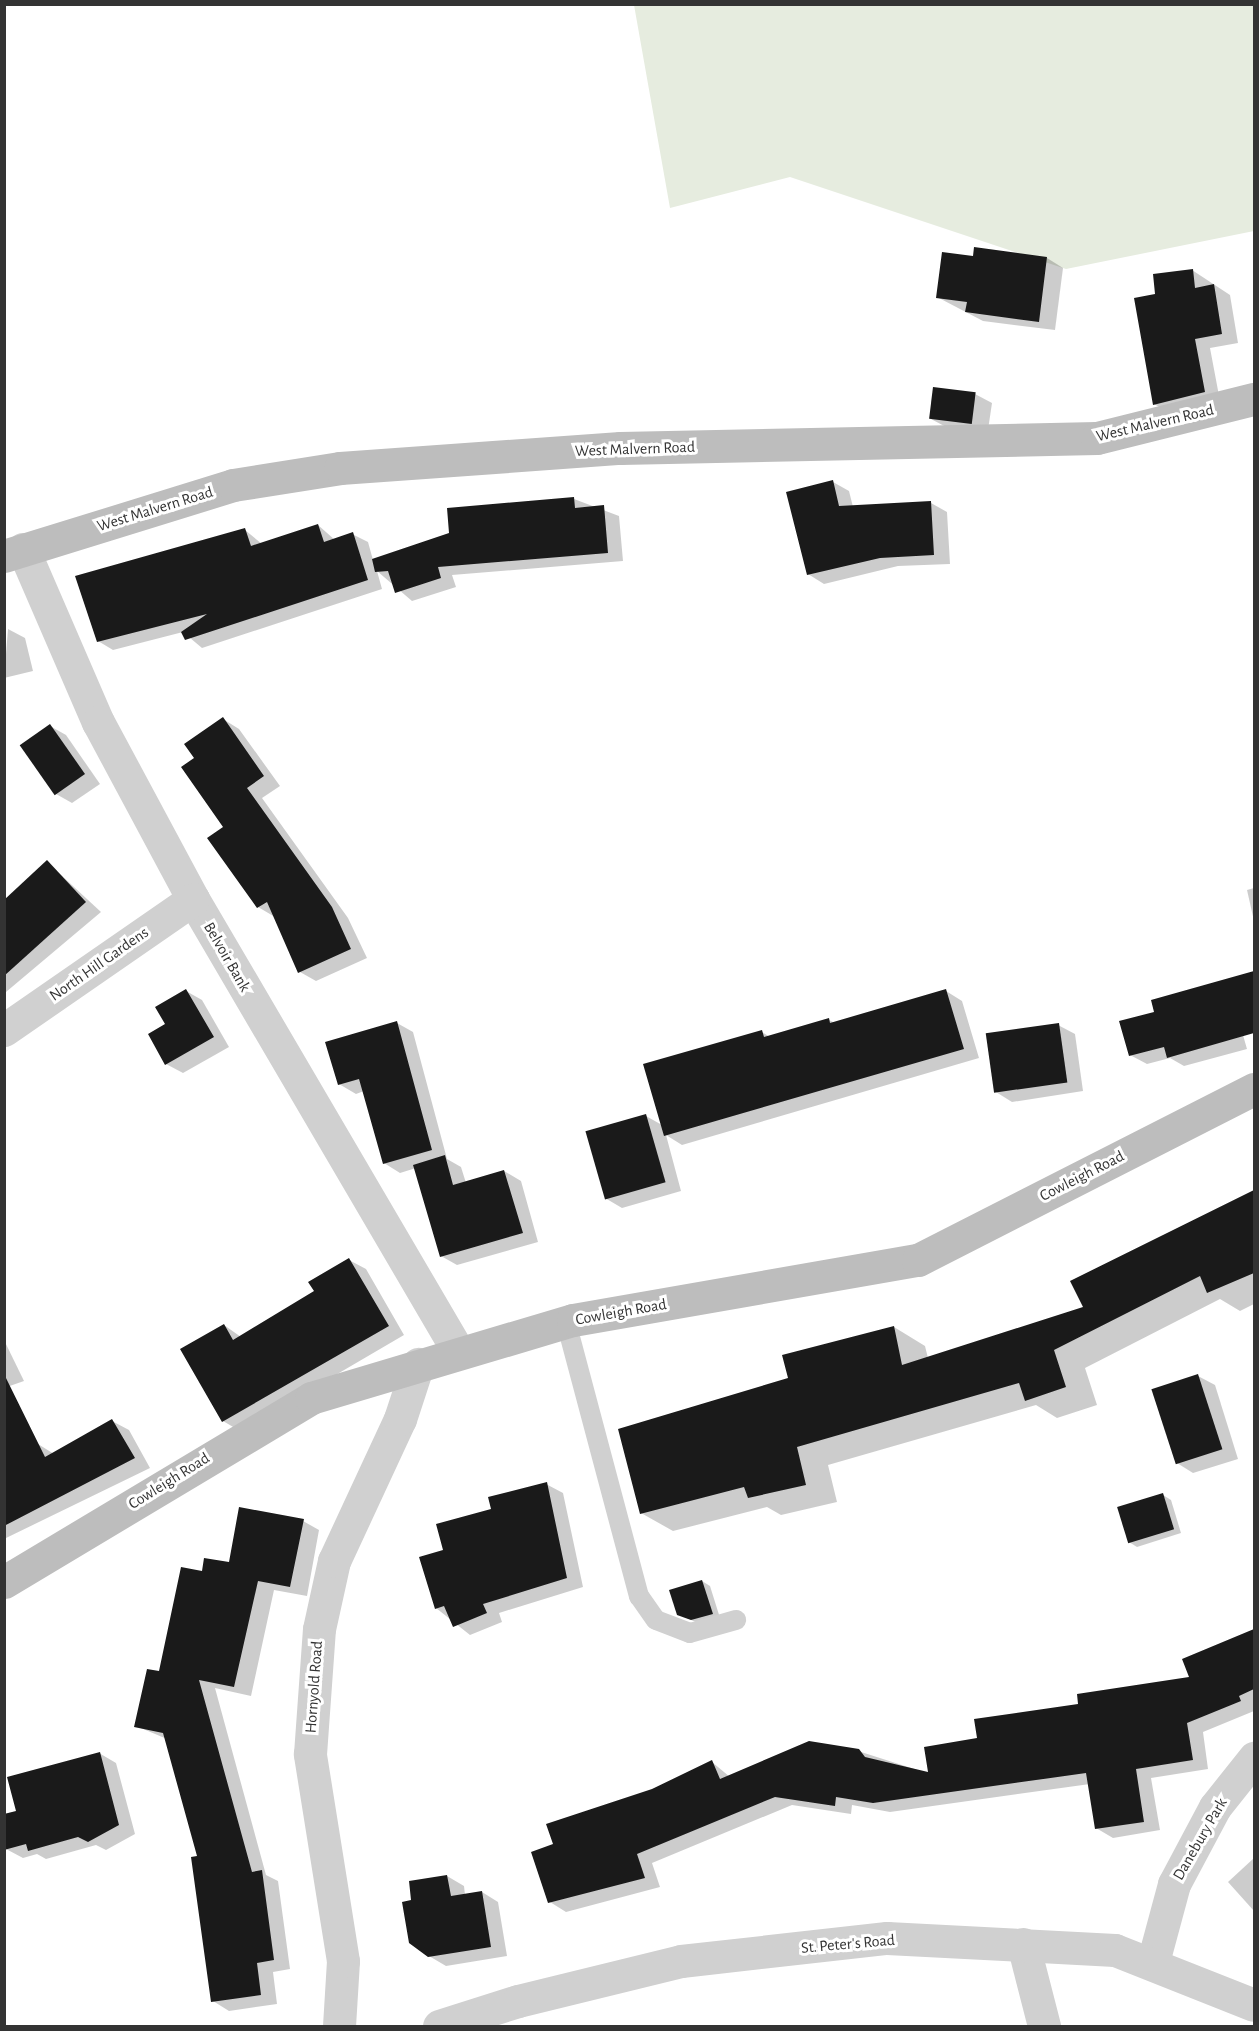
<!DOCTYPE html>
<html>
<head>
<meta charset="utf-8">
<style>
  body { margin:0 }
  #map { position:relative; width:1259px; height:2031px; overflow:hidden; background:#fff; font-family:"Alegreya Sans",sans-serif }
  div>[style] { position:absolute }
  [style*='--x'] { left:calc(var(--x)*1px); top:calc(var(--y)*1px); width:calc(var(--w)*1px); rotate:calc(var(--a)*1deg) }
  .green>* { inset:0; background:#e6ecdf }
  .shadow>* { inset:0; background:#0003 }
  .building>* { inset:0; background:#1a1a1a; transform-origin:0 0 }
  .service>* { height:20px; margin:-10px; padding:0 10px; transform-origin:10px; border-radius:10px; background:#d0d0d0 }
  .minor>* { height:33px; margin:-16.5px; padding:0 16.5px; transform-origin:16.5px; border-radius:16.5px; background:#d0d0d0 }
  .secondary>* { height:33px; margin:-16.5px; padding:0 16.5px; transform-origin:16.5px; border-radius:16.5px; background:#bdbdbd }
  span { translate:-50% -50%; white-space:nowrap; text-align:center; line-height:1.15; -webkit-text-stroke:6px #fff; paint-order:stroke }
  .street-label { font-size:16px; color:#333 }
  .frame { position:absolute; inset:0; border:6px solid #333; pointer-events:none }
</style>
</head>
<body>
<div id="map">
  <div class="green">
    <div style="clip-path:polygon(634px 5px,1254px 5px,1254px 231px,1066px 269px,790px 177px,670px 208px)"></div>
  </div>
  <div class="shadow">
    <div style="clip-path:polygon(975px 258px,1047px 258px,1063px 268px,1055px 330px,983px 321px,937px 297px)"></div>
    <div style="clip-path:polygon(1192px 270px,1230px 295px,1238px 343px,1210px 348px,1220px 401px,1170px 413px,1154px 404px,1157px 296px)"></div>
    <div style="clip-path:polygon(975px 394px,992px 403px,988px 430px,948px 428px,931px 419px)"></div>
    <div style="clip-path:polygon(833px 482px,849px 491px,853px 507px,931px 503px,947px 512px,950px 564px,898px 566px,824px 584px,808px 574px)"></div>
    <div style="clip-path:polygon(574px 499px,619px 516px,623px 561px,452px 575px,456px 587px,412px 601px,377px 571px,382px 589px,202px 648px,183px 632px,113px 650px,98px 641px,245px 530px,262px 544px,318px 525px,335px 540px,352px 534px,368px 542px,373px 560px)"></div>
    <div style="clip-path:polygon(8px 629px,25px 638px,33px 671px,4px 678px)"></div>
    <div style="clip-path:polygon(223px 719px,239px 729px,280px 786px,262px 798px,348px 918px,367px 958px,316px 981px,300px 972px,275px 917px,258px 907px,196px 759px)"></div>
    <div style="clip-path:polygon(50px 726px,66px 735px,100px 784px,72px 803px,56px 794px)"></div>
    <div style="clip-path:polygon(47px 862px,101px 912px,6px 992px,4px 902px)"></div>
    <div style="clip-path:polygon(1254px 888px,1254px 921px,1247px 890px)"></div>
    <div style="clip-path:polygon(186px 991px,202px 1000px,229px 1047px,183px 1073px,166px 1064px,168px 1025px)"></div>
    <div style="clip-path:polygon(946px 991px,962px 1001px,979px 1058px,682px 1145px,666px 1135px,681px 1191px,622px 1208px,605px 1198px,646px 1116px,662px 1125px,762px 1032px,770px 1037px,829px 1020px,835px 1023px)"></div>
    <div style="clip-path:polygon(1231px 993px,1247px 1049px,1184px 1066px,1170px 1058px,1147px 1064px,1130px 1055px)"></div>
    <div style="clip-path:polygon(397px 1023px,413px 1032px,447px 1159px,461px 1167px,466px 1183px,504px 1171px,521px 1181px,538px 1242px,457px 1265px,441px 1256px,416px 1168px,400px 1173px,384px 1163px,364px 1091px,356px 1094px,339px 1084px)"></div>
    <div style="clip-path:polygon(1058px 1025px,1075px 1034px,1083px 1091px,1012px 1102px,996px 1092px)"></div>
    <div style="clip-path:polygon(1254px 1192px,1254px 1304px,1240px 1311px,1220px 1299px,1085px 1368px,1097px 1405px,1057px 1418px,1036px 1405px,828px 1465px,837px 1502px,781px 1515px,767px 1507px,673px 1531px,641px 1513px,790px 1379px,894px 1327px,925px 1346px,928px 1358px,1086px 1308px,1072px 1281px)"></div>
    <div style="clip-path:polygon(349px 1260px,366px 1269px,404px 1335px,240px 1431px,223px 1421px,224px 1325px,241px 1337px,316px 1292px)"></div>
    <div style="clip-path:polygon(4px 1340px,24px 1381px,4px 1388px)"></div>
    <div style="clip-path:polygon(1198px 1376px,1215px 1385px,1238px 1459px,1193px 1473px,1177px 1463px)"></div>
    <div style="clip-path:polygon(112px 1421px,129px 1430px,150px 1468px,4px 1539px,4px 1461px,38px 1444px,54px 1454px)"></div>
    <div style="clip-path:polygon(546px 1484px,563px 1493px,583px 1587px,499px 1613px,502px 1622px,470px 1635px,436px 1608px,445px 1551px,493px 1510px)"></div>
    <div style="clip-path:polygon(1163px 1495px,1171px 1500px,1181px 1533px,1137px 1547px,1129px 1542px)"></div>
    <div style="clip-path:polygon(303px 1521px,319px 1530px,307px 1596px,274px 1590px,251px 1696px,215px 1688px,266px 1875px,278px 1881px,290px 1969px,273px 1972px,277px 2004px,229px 2011px,213px 2001px,199px 1857px,167px 1739px,136px 1726px,203px 1573px,230px 1564px)"></div>
    <div style="clip-path:polygon(702px 1581px,710px 1586px,720px 1618px,700px 1624px,678px 1614px)"></div>
    <div style="clip-path:polygon(1254px 1631px,1254px 1711px,1203px 1732px,1208px 1769px,1151px 1778px,1160px 1830px,1113px 1838px,1096px 1828px,1090px 1784px,890px 1812px,852px 1805px,851px 1814px,792px 1805px,652px 1863px,660px 1887px,566px 1912px,550px 1902px,555px 1845px,712px 1762px,730px 1777px,858px 1751px,930px 1774px,979px 1740px,1080px 1705px,1191px 1678px,1184px 1660px)"></div>
    <div style="clip-path:polygon(99px 1753px,116px 1763px,135px 1834px,106px 1850px,96px 1845px,46px 1859px,37px 1854px,23px 1858px,6px 1849px,18px 1812px)"></div>
    <div style="clip-path:polygon(1254px 1858px,1254px 1911px,1228px 1882px)"></div>
    <div style="clip-path:polygon(447px 1876px,464px 1886px,465px 1895px,482px 1892px,498px 1902px,507px 1956px,446px 1966px,429px 1956px,413px 1901px)"></div>
  </div>
  <div class="building">
    <div style="clip-path:polygon(974px 247px,1047px 257px,1039px 322px,965px 312px,967px 302px,936px 298px,942px 252px,973px 256px)"></div>
    <div style="clip-path:polygon(1193px 269px,1195px 288px,1214px 284px,1222px 334px,1195px 339px,1205px 392px,1153px 405px,1134px 298px,1155px 294px,1153px 274px)"></div>
    <div style="left:933px;top:387px;width:43px;height:32px;rotate:7deg"></div>
    <div style="clip-path:polygon(833px 480px,839px 506px,931px 501px,934px 555px,880px 558px,807px 575px,786px 492px)"></div>
    <div style="clip-path:polygon(574px 497px,575px 508px,604px 505px,608px 553px,438px 567px,441px 578px,395px 593px,388px 571px,375px 572px,372px 559px,449px 533px,447px 508px)"></div>
    <div style="clip-path:polygon(318px 524px,324px 542px,353px 532px,368px 580px,185px 640px,181px 632px,207px 614px,97px 642px,75px 576px,245px 528px,251px 546px)"></div>
    <div style="clip-path:polygon(223px 717px,264px 776px,247px 788px,332px 907px,351px 949px,298px 973px,267px 902px,257px 908px,207px 838px,223px 827px,181px 767px,194px 758px,184px 744px)"></div>
    <div style="left:50px;top:724px;width:61px;height:37px;rotate:55deg"></div>
    <div style="clip-path:polygon(47px 860px,86px 902px,4px 976px,4px 900px)"></div>
    <div style="clip-path:polygon(1254px 971px,1254px 1033px,1167px 1058px,1164px 1047px,1129px 1056px,1119px 1021px,1154px 1012px,1151px 1000px)"></div>
    <div style="clip-path:polygon(186px 989px,214px 1037px,165px 1065px,148px 1034px,165px 1024px,155px 1007px)"></div>
    <div style="clip-path:polygon(946px 989px,964px 1049px,664px 1136px,643px 1064px,762px 1030px,764px 1037px,829px 1018px,830px 1023px)"></div>
    <div style="clip-path:polygon(397px 1021px,432px 1150px,383px 1164px,359px 1079px,338px 1085px,325px 1042px)"></div>
    <div style="left:1059px;top:1023px;width:60px;height:74px;rotate:82deg"></div>
    <div style="left:646px;top:1114px;width:71px;height:63px;rotate:74deg"></div>
    <div style="clip-path:polygon(445px 1155px,453px 1185px,504px 1170px,523px 1233px,440px 1257px,413px 1165px)"></div>
    <div style="clip-path:polygon(1254px 1190px,1254px 1273px,1207px 1293px,1200px 1276px,1054px 1350px,1066px 1387px,1025px 1401px,1019px 1383px,797px 1447px,806px 1485px,748px 1498px,744px 1487px,640px 1514px,618px 1429px,788px 1378px,782px 1355px,894px 1326px,902px 1365px,1083px 1307px,1070px 1281px)"></div>
    <div style="clip-path:polygon(349px 1258px,389px 1326px,222px 1422px,180px 1349px,224px 1324px,233px 1340px,314px 1291px,308px 1282px)"></div>
    <div style="clip-path:polygon(4px 1374px,45px 1457px,112px 1419px,135px 1458px,4px 1526px)"></div>
    <div style="left:1198px;top:1374px;width:79px;height:49px;rotate:72deg"></div>
    <div style="clip-path:polygon(547px 1482px,567px 1578px,483px 1604px,487px 1613px,453px 1627px,444px 1606px,435px 1609px,419px 1557px,443px 1550px,436px 1524px,491px 1509px,488px 1497px)"></div>
    <div style="left:1163px;top:1493px;width:38px;height:48px;rotate:73deg"></div>
    <div style="clip-path:polygon(239px 1507px,304px 1519px,290px 1587px,258px 1581px,234px 1687px,199px 1680px,252px 1872px,262px 1870px,274px 1960px,257px 1963px,261px 1995px,211px 2002px,191px 1857px,197px 1856px,163px 1733px,134px 1727px,147px 1669px,159px 1671px,181px 1567px,202px 1571px,204px 1558px,229px 1562px)"></div>
    <div style="clip-path:polygon(702px 1580px,713px 1614px,691px 1620px,677px 1615px,669px 1590px)"></div>
    <div style="clip-path:polygon(1254px 1629px,1254px 1689px,1239px 1696px,1241px 1701px,1187px 1723px,1193px 1760px,1136px 1769px,1144px 1822px,1095px 1829px,1086px 1773px,873px 1803px,836px 1797px,835px 1806px,775px 1797px,637px 1854px,645px 1878px,548px 1903px,531px 1852px,553px 1844px,546px 1824px,652px 1789px,712px 1760px,720px 1779px,809px 1741px,859px 1749px,865px 1757px,928px 1772px,924px 1747px,977px 1738px,974px 1719px,1078px 1704px,1077px 1694px,1189px 1677px,1182px 1659px)"></div>
    <div style="clip-path:polygon(100px 1752px,119px 1825px,88px 1842px,78px 1837px,28px 1851px,26px 1844px,4px 1850px,4px 1814px,16px 1811px,7px 1777px)"></div>
    <div style="clip-path:polygon(447px 1875px,451px 1896px,482px 1891px,491px 1947px,428px 1957px,409px 1943px,402px 1902px,411px 1900px,409px 1881px)"></div>
  </div>
  <div class="service">
    <div style="--x:566;--y:1322;--w:284;--a:75.1"></div>
    <div style="--x:639;--y:1596;--w:29;--a:55"></div>
    <div style="--x:656;--y:1620;--w:36;--a:21"></div>
    <div style="--x:690;--y:1633;--w:48;--a:-15.8"></div>
  </div>
  <div class="minor">
    <div style="--x:23;--y:549;--w:189;--a:66.6"></div>
    <div style="--x:98;--y:722;--w:201;--a:61.8"></div>
    <div style="--x:193;--y:899;--w:524;--a:59.62"></div>
    <div style="--x:4;--y:1030;--w:230;--a:-34.7"></div>
    <div style="--x:1023;--y:1944;--w:85;--a:75.6"></div>
    <div style="--x:1153;--y:1962;--w:81;--a:-74.9"></div>
    <div style="--x:1174;--y:1884;--w:87;--a:-62"></div>
    <div style="--x:1215;--y:1807;--w:63;--a:-51.5"></div>
    <div style="--x:339;--y:2026;--w:65;--a:-86.5"></div>
    <div style="--x:343;--y:1961;--w:210;--a:-99.1"></div>
    <div style="--x:310;--y:1754;--w:125;--a:-85.9"></div>
    <div style="--x:319;--y:1629;--w:70;--a:-77.6"></div>
    <div style="--x:334;--y:1561;--w:157;--a:-65.1"></div>
    <div style="--x:400;--y:1419;--w:58;--a:-71.9"></div>
    <div style="--x:439;--y:2026;--w:83;--a:-17.6"></div>
    <div style="--x:518;--y:2001;--w:168;--a:-13.8"></div>
    <div style="--x:681;--y:1961;--w:207;--a:-6.4"></div>
    <div style="--x:887;--y:1938;--w:228;--a:3"></div>
    <div style="--x:1115;--y:1950;--w:149;--a:21.6"></div>
  </div>
  <div class="secondary">
    <div style="--x:4;--y:556;--w:240;--a:-17.2"></div>
    <div style="--x:233;--y:485;--w:108;--a:-9"></div>
    <div style="--x:340;--y:468;--w:281;--a:-4.1"></div>
    <div style="--x:620;--y:448;--w:477;--a:-1.2"></div>
    <div style="--x:1097;--y:438;--w:162;--a:-14"></div>
    <div style="--x:4;--y:1582;--w:358;--a:-30.9"></div>
    <div style="--x:311;--y:1398;--w:273;--a:-16.6"></div>
    <div style="--x:573;--y:1320;--w:350;--a:-9.9"></div>
    <div style="--x:918;--y:1260;--w:377;--a:-27"></div>
  </div>
  <div class="street-label">
    <span style="left:1155px;top:423px;rotate:-13deg">West Malvern Road</span>
    <span style="left:635px;top:449px;rotate:-2deg">West Malvern Road</span>
    <span style="left:155px;top:509px;rotate:-17deg">West Malvern Road</span>
    <span style="left:227px;top:957px;rotate:60deg">Belvoir Bank</span>
    <span style="left:99px;top:964px;rotate:-35deg">North Hill Gardens</span>
    <span style="left:1082px;top:1176px;rotate:-27deg">Cowleigh Road</span>
    <span style="left:621px;top:1312px;rotate:-10deg">Cowleigh Road</span>
    <span style="left:169px;top:1481px;rotate:-32deg">Cowleigh Road</span>
    <span style="left:314px;top:1687px;rotate:-86deg">Hornyold Road</span>
    <span style="left:1200px;top:1839px;rotate:-60deg">Danebury Park</span>
    <span style="left:848px;top:1944px;rotate:-5deg">St. Peter's Road</span>
  </div>
  <div class="frame"></div>
</div>
</body>
</html>
